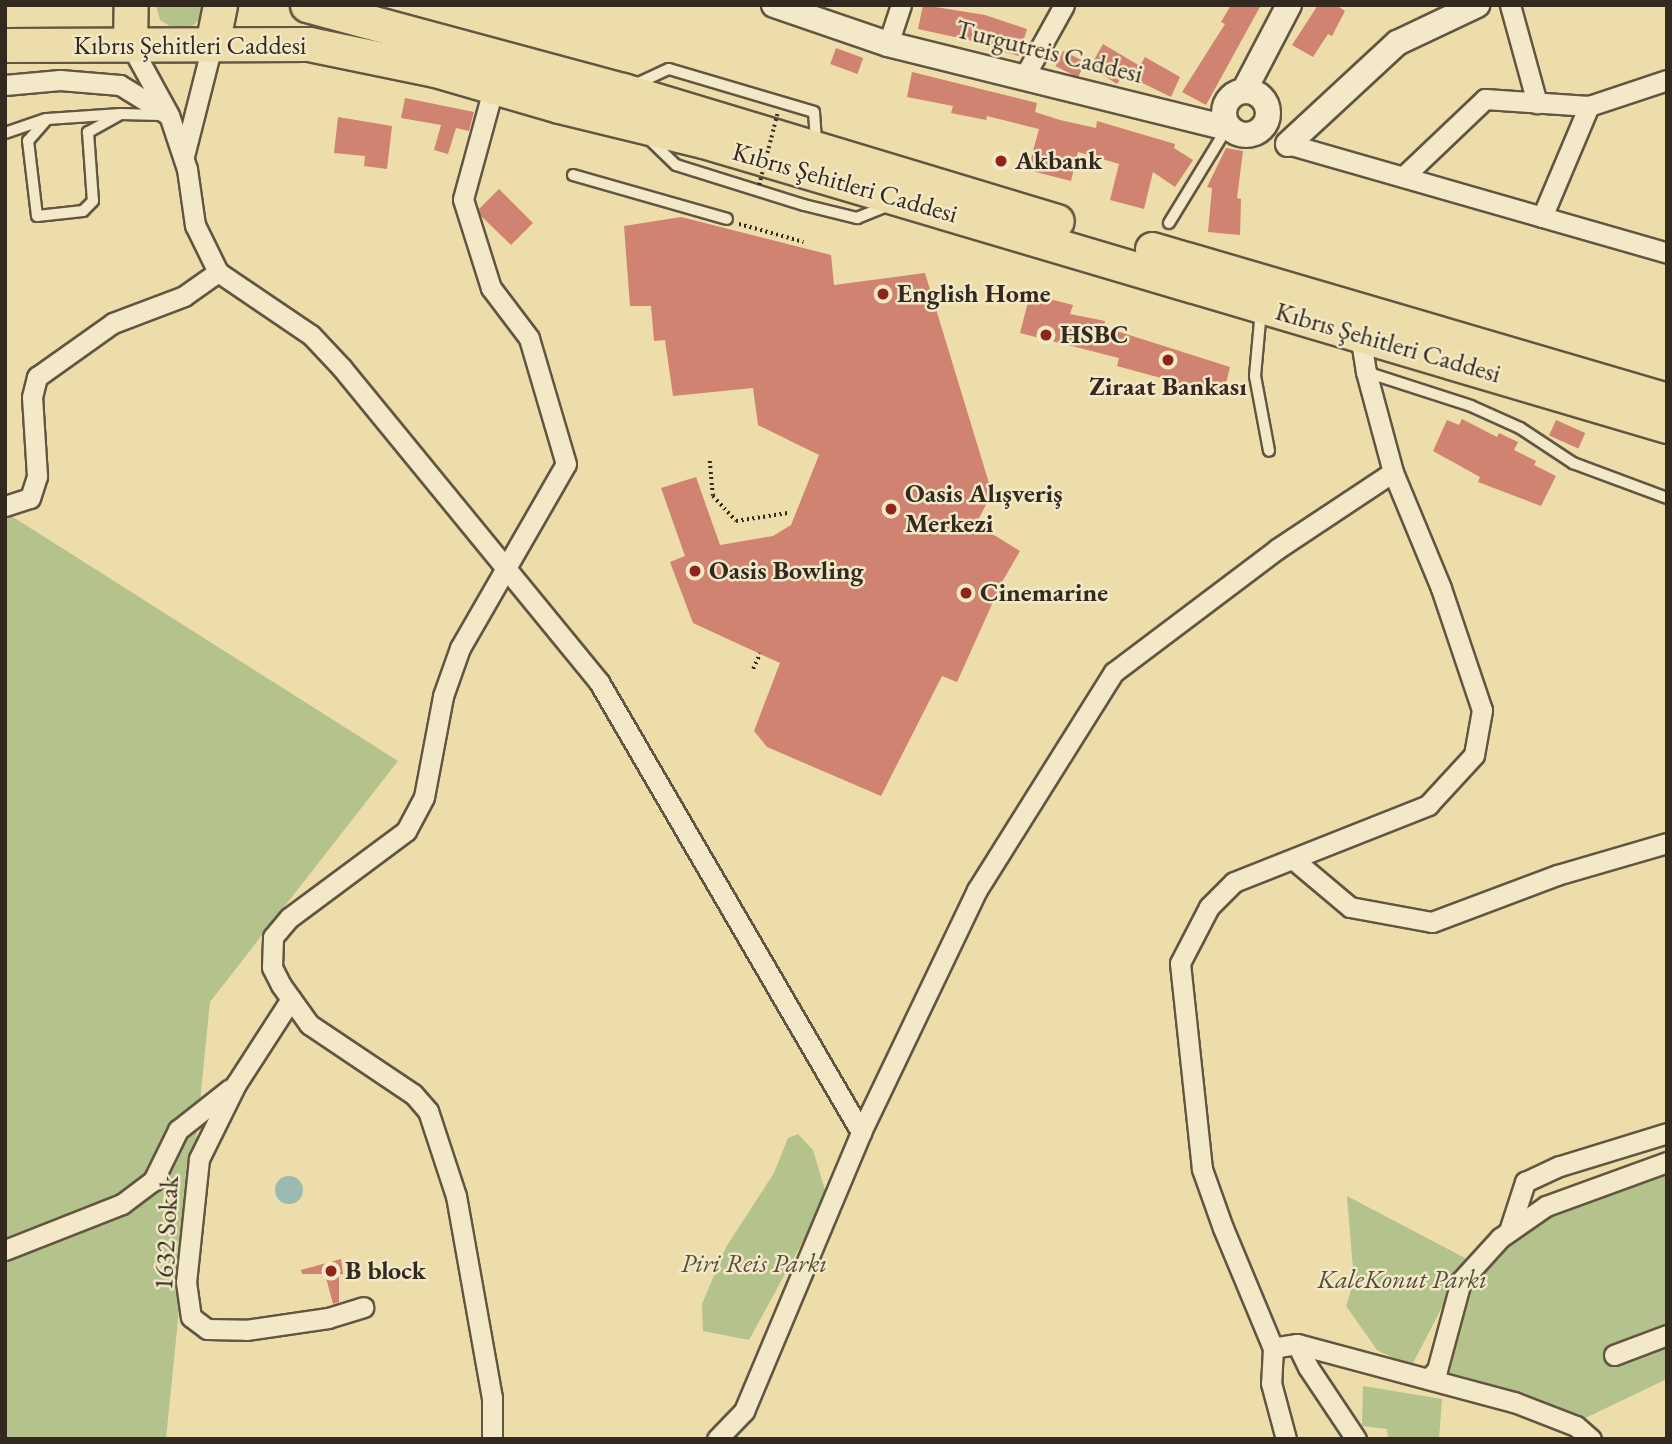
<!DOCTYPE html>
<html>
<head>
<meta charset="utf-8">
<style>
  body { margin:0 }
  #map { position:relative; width:1672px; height:1444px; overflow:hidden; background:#edddaa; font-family:"EB Garamond",serif }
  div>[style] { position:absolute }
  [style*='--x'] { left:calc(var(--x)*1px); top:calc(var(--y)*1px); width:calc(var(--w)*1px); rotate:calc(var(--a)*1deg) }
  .green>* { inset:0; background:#b4c28c }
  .water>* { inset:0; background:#9bbab1 }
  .round { border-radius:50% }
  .building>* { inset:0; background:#cf8370; transform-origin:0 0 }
  .path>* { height:3.5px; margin-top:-1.75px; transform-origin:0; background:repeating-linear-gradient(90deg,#33291f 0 2px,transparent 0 5.5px) }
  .roads { filter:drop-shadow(2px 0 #625642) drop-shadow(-2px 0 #625642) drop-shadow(0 2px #625642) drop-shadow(0 -2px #625642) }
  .service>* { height:10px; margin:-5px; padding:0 5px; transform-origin:5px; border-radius:5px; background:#f3e9c8 }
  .minor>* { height:19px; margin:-9.5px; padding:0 9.5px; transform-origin:9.5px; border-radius:9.5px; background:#f3e9c8 }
  .tertiary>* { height:24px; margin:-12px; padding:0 12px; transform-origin:12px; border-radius:12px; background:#f3e9c8 }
  .tertiary>.ring { margin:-12px; padding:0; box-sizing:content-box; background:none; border:24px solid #f3e9c8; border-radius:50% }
  .trunk>* { height:33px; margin:-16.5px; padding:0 16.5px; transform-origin:16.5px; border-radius:16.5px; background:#edddaa }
  .path-bridge>* { height:3.5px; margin-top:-1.75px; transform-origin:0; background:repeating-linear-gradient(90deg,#33291f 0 2px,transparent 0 5.5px) }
  .dots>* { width:19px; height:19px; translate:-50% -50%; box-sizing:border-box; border:4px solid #f3e9c8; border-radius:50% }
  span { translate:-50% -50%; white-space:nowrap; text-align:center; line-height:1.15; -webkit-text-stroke:5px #f3e9c8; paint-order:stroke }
  .street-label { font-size:26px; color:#33291f }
  .poi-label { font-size:26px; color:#33291f; font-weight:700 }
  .left { translate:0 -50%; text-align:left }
  .park-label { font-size:26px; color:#534f3a; font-style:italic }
  .frame { position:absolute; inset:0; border:7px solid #33291f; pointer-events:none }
</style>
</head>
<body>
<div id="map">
  <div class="green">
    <div style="clip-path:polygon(156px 5px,203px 5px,200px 18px,194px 25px,176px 30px,160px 20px)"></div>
    <div style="clip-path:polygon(5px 512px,398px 761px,210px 1002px,166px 1439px,5px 1439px)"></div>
    <div style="clip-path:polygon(798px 1134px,813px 1150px,827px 1197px,749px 1340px,703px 1331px,702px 1304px,726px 1247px,774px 1173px,788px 1138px)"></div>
    <div style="clip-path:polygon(1667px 1174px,1667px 1379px,1579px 1421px,1437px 1370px,1465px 1293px,1533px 1222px)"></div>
    <div style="clip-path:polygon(1347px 1196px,1467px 1259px,1411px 1367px,1377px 1350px,1346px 1306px,1354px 1281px)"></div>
    <div style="clip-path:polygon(1363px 1386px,1442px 1399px,1439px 1439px,1388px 1439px,1387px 1429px,1362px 1426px)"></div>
  </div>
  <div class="water">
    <div class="round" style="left:275px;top:1176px;width:28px;height:28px"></div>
  </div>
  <div class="building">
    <div style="clip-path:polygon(923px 5px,985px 15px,1027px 29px,1019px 56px,990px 48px,991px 45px,918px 29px)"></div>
    <div style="clip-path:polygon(1231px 5px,1261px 5px,1206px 105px,1182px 92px,1225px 24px,1221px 22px)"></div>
    <div style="clip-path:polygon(1318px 5px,1336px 5px,1345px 11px,1332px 36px,1328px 34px,1313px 57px,1292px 45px)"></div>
    <div style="clip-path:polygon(1103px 44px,1140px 66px,1145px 57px,1180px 77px,1171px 97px,1124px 74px,1117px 84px,1090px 67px)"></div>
    <div style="left:836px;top:48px;width:29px;height:17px;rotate:20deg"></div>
    <div style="left:1063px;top:51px;width:25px;height:17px;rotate:26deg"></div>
    <div style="clip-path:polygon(912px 72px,1037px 103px,1035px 112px,1060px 120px,1096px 128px,1097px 121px,1175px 144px,1174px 148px,1193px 160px,1175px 187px,1153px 172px,1144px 209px,1110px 200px,1119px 164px,1078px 152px,1071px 181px,1028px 170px,1039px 129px,987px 116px,986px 120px,951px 113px,953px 106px,907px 97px)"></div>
    <div style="clip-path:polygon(405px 98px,474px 112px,469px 131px,456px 128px,448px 154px,434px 150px,441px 125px,401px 118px)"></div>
    <div style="clip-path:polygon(338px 117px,392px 126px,387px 169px,364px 166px,365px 156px,334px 153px)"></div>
    <div style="clip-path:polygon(1226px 148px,1243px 151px,1237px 198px,1241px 199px,1240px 235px,1208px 232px,1212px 188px,1207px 187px)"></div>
    <div style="clip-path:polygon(499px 189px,533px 223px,511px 245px,481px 216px,479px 209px)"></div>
    <div style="clip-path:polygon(681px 217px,831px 255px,834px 285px,925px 273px,992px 493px,976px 524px,1020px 551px,1002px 582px,957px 682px,942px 676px,881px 796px,767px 747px,754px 731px,780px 663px,693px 623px,670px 562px,685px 556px,661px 488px,696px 477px,720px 545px,773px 536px,791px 525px,819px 455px,758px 425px,753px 388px,673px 396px,665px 340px,654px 341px,651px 306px,630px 306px,624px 226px)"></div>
    <div style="clip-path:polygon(1030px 294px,1073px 305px,1070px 314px,1105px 321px,1104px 327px,1230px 367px,1223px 395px,1117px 366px,1119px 358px,1020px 333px)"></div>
    <div style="clip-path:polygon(1462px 419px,1497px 437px,1499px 433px,1518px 442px,1514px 450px,1536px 461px,1534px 465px,1556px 476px,1541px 506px,1478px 482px,1480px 477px,1433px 451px,1447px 420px,1459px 425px)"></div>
    <div style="left:1556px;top:420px;width:32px;height:17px;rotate:24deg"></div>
    <div style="clip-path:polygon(341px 1259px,343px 1274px,339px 1274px,339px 1302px,333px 1304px,325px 1274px,302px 1274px,301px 1270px)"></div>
  </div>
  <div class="path">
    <div style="--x:739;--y:224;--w:67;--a:15.5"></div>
    <div style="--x:710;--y:461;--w:35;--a:85"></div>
    <div style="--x:713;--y:496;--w:34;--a:47"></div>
    <div style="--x:736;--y:521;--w:52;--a:-8.9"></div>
    <div style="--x:753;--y:669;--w:17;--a:-66"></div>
  </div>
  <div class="roads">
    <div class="service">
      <div style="--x:634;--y:85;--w:38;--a:-25"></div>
      <div style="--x:669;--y:69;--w:151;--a:16.5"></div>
      <div style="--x:814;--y:112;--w:29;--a:86"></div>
      <div style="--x:121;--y:114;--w:38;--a:151"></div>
      <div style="--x:88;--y:132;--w:69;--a:85.9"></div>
      <div style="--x:93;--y:201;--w:14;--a:135"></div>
      <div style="--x:83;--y:211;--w:46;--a:173.8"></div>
      <div style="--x:37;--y:216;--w:76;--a:-96.8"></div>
      <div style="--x:28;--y:141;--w:29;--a:-49"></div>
      <div style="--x:47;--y:119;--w:74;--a:-3.9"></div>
      <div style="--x:121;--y:114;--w:40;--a:1.4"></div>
      <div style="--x:5;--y:133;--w:43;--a:-18.9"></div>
      <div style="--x:650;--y:140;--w:36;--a:44"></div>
      <div style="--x:676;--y:165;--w:134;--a:17.4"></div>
      <div style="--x:804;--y:205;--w:55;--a:13.8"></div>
      <div style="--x:857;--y:218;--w:32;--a:-22"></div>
      <div style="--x:573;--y:175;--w:160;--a:15.9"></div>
      <div style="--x:1169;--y:223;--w:111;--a:-58.6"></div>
      <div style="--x:1261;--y:310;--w:66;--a:95.2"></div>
      <div style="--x:1255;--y:376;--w:76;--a:79.4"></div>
      <div style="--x:1366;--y:372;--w:110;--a:17.9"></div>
      <div style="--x:1471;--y:406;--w:54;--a:24.2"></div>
      <div style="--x:1520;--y:428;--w:64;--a:33.4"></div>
      <div style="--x:1573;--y:463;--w:100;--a:20.4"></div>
    </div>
    <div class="minor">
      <div style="--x:1510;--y:5;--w:102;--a:74.6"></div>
      <div style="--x:130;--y:44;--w:81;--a:61.2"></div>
      <div style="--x:169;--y:115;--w:57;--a:71.6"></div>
      <div style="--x:187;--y:169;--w:57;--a:81.9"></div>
      <div style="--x:195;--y:225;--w:52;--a:63.9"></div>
      <div style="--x:218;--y:272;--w:112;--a:34.1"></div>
      <div style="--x:311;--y:335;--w:45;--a:46.8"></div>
      <div style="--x:342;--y:368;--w:406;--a:50.7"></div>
      <div style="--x:599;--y:682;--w:521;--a:59.79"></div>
      <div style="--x:888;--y:44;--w:41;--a:-71.6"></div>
      <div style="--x:1024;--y:77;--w:82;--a:-60.9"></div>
      <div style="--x:5;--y:85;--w:55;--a:-5.2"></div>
      <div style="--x:60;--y:80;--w:60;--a:4.8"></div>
      <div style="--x:120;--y:85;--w:55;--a:31.7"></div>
      <div style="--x:1288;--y:144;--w:394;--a:16"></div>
      <div style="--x:184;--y:156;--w:114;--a:-75.8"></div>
      <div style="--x:1403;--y:177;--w:113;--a:-43.6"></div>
      <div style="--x:1485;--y:99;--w:104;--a:3.9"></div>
      <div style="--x:1589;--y:106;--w:82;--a:-18.4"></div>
      <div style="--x:1542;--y:217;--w:121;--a:-67.1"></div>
      <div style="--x:5;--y:506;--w:26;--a:-18"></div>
      <div style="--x:30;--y:498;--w:23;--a:-72"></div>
      <div style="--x:37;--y:476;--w:79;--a:-93.6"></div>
      <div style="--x:32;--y:397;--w:21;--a:-76"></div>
      <div style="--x:37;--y:377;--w:93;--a:-35.4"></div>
      <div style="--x:113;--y:323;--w:76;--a:-20.8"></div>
      <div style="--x:184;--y:296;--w:42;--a:-35.2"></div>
      <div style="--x:1294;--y:860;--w:73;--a:40"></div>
      <div style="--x:1350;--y:907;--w:83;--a:10.4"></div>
      <div style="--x:1432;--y:922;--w:134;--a:-20.6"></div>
      <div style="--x:1557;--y:875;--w:115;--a:-16.2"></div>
      <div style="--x:291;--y:999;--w:101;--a:122.9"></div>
      <div style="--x:236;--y:1084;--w:84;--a:116.3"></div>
      <div style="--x:199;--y:1159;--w:124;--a:96"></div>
      <div style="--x:186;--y:1282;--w:35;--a:82"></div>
      <div style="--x:191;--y:1317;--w:20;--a:37"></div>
      <div style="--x:207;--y:1329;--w:39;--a:1"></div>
      <div style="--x:246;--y:1330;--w:83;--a:-8.3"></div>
      <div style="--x:328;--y:1318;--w:37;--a:-17"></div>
      <div style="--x:1509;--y:1231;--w:52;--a:-71.9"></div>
      <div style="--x:1525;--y:1182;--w:38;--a:-25"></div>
      <div style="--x:1560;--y:1166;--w:112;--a:-17.1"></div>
      <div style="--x:5;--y:1250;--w:126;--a:-21.5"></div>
      <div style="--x:122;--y:1204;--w:39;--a:-37"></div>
      <div style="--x:153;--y:1181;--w:57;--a:-63.9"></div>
      <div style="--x:178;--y:1130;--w:66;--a:-38.3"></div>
      <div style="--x:1297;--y:1344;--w:225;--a:15"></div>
      <div style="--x:1514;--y:1402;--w:66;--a:21.2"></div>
      <div style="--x:1576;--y:1426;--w:20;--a:41"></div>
      <div style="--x:1273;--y:1348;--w:35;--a:93"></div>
      <div style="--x:1271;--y:1383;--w:58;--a:75"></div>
      <div style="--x:1614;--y:1355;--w:57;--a:-20.7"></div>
      <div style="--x:1428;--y:1379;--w:13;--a:-45"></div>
      <div style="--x:1437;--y:1370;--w:92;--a:-74.9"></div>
      <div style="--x:1461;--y:1281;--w:58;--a:-47.8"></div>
      <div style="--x:1500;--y:1238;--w:56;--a:-34.8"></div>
      <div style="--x:1546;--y:1206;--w:129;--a:-20"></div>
      <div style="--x:492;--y:1439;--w:41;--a:-90"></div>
      <div style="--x:492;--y:1398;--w:205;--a:-100.1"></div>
      <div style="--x:456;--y:1196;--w:89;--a:-108.2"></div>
      <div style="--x:428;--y:1111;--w:23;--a:-131"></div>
      <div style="--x:413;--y:1094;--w:125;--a:-146.1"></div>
      <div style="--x:309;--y:1024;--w:48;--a:-125.7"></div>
      <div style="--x:281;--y:985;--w:20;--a:-117"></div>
      <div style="--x:272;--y:967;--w:30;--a:-88"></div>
      <div style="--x:273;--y:937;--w:25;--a:-50"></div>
      <div style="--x:289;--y:918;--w:146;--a:-36.6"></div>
      <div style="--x:406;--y:831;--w:38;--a:-62"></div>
      <div style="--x:424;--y:797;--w:103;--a:-79.3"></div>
      <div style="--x:443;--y:696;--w:51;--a:-70.5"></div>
      <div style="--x:460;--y:648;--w:212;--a:-60.1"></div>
      <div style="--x:566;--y:464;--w:131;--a:-106.4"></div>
      <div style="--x:529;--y:338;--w:63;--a:-127.2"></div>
      <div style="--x:491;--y:288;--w:93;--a:-107.5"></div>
      <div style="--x:463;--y:199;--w:117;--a:-74.7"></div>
      <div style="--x:717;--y:1439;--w:39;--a:-46"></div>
      <div style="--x:744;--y:1411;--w:303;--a:-67.2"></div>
      <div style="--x:861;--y:1132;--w:268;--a:-64.4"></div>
      <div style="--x:977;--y:890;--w:257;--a:-57.9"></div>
      <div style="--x:1114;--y:672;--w:204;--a:-37"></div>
      <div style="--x:1277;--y:549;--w:139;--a:-33.6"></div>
      <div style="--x:1356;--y:1439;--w:87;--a:-123.7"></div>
      <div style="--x:1308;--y:1367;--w:25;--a:-116"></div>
      <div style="--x:1297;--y:1344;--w:24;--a:171"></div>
      <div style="--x:1273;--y:1348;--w:130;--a:-112.6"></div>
      <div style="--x:1223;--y:1228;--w:63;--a:-109.6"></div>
      <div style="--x:1202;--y:1169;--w:207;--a:-96.1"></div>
      <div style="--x:1180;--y:963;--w:63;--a:-62.6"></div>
      <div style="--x:1209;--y:907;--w:35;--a:-45"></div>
      <div style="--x:1234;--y:882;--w:209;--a:-21.6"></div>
      <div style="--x:1428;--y:805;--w:68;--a:-47.4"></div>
      <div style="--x:1474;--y:755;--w:46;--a:-79.9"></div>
      <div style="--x:1482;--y:710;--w:129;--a:-108.6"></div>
      <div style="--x:1441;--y:588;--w:126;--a:-112.5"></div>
      <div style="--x:1393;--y:472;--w:104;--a:-105.1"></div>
      <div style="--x:1366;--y:372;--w:38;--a:-99"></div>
    </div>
    <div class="tertiary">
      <div style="--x:774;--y:5;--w:120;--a:18.9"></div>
      <div style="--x:888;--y:44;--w:353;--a:13.9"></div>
      <div style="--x:1244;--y:91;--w:97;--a:-62.4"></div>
      <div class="ring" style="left:1224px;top:91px;width:20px;height:20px"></div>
      <div style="--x:1288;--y:144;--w:149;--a:-42.8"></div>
      <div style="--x:1397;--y:43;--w:89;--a:-25.4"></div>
    </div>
    <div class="trunk">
      <div style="--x:307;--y:5;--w:327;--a:15.1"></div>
      <div style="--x:623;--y:90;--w:453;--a:16.8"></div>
      <div style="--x:130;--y:44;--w:39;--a:-89"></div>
      <div style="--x:5;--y:45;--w:304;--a:-0.2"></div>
      <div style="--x:309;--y:44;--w:129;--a:11.7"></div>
      <div style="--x:435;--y:70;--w:129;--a:16.2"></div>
      <div style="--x:559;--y:106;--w:148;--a:13.7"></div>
      <div style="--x:703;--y:141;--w:1005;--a:16.47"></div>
      <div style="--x:212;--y:45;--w:41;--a:-78.7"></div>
      <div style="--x:1152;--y:249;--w:537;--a:16.34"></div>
    </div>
  </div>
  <div class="path-bridge">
    <div style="--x:759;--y:185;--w:76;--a:-75.6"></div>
  </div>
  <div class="dots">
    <div style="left:1001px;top:161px;background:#8f2418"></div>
    <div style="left:883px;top:294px;background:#8f2418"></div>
    <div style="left:1046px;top:335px;background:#8f2418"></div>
    <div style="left:1168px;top:360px;background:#8f2418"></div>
    <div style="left:891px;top:509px;background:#8f2418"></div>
    <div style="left:695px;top:571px;background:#8f2418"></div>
    <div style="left:966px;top:593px;background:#8f2418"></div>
    <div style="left:331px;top:1271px;background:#8f2418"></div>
  </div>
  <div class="street-label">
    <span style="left:190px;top:46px">Kıbrıs Şehitleri Caddesi</span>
    <span style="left:1049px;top:52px;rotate:14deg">Turgutreis Caddesi</span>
    <span style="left:845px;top:183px;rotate:16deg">Kıbrıs Şehitleri Caddesi</span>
    <span style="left:1388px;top:343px;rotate:16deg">Kıbrıs Şehitleri Caddesi</span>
    <span style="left:167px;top:1233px;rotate:-87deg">1632 Sokak</span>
  </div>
  <div class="poi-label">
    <span class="left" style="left:1015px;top:161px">Akbank</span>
    <span class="left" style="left:897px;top:294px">English Home</span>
    <span class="left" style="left:1060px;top:335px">HSBC</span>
    <span style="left:1168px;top:387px">Ziraat Bankası</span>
    <span class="left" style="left:905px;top:509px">Oasis Alışveriş<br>Merkezi</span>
    <span class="left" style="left:709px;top:571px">Oasis Bowling</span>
    <span class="left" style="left:980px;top:593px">Cinemarine</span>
    <span class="left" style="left:345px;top:1271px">B block</span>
  </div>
  <div class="park-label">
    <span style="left:754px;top:1264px">Piri Reis Parkı</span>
    <span style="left:1402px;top:1280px">KaleKonut Parkı</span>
  </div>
  <div class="frame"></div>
</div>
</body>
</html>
